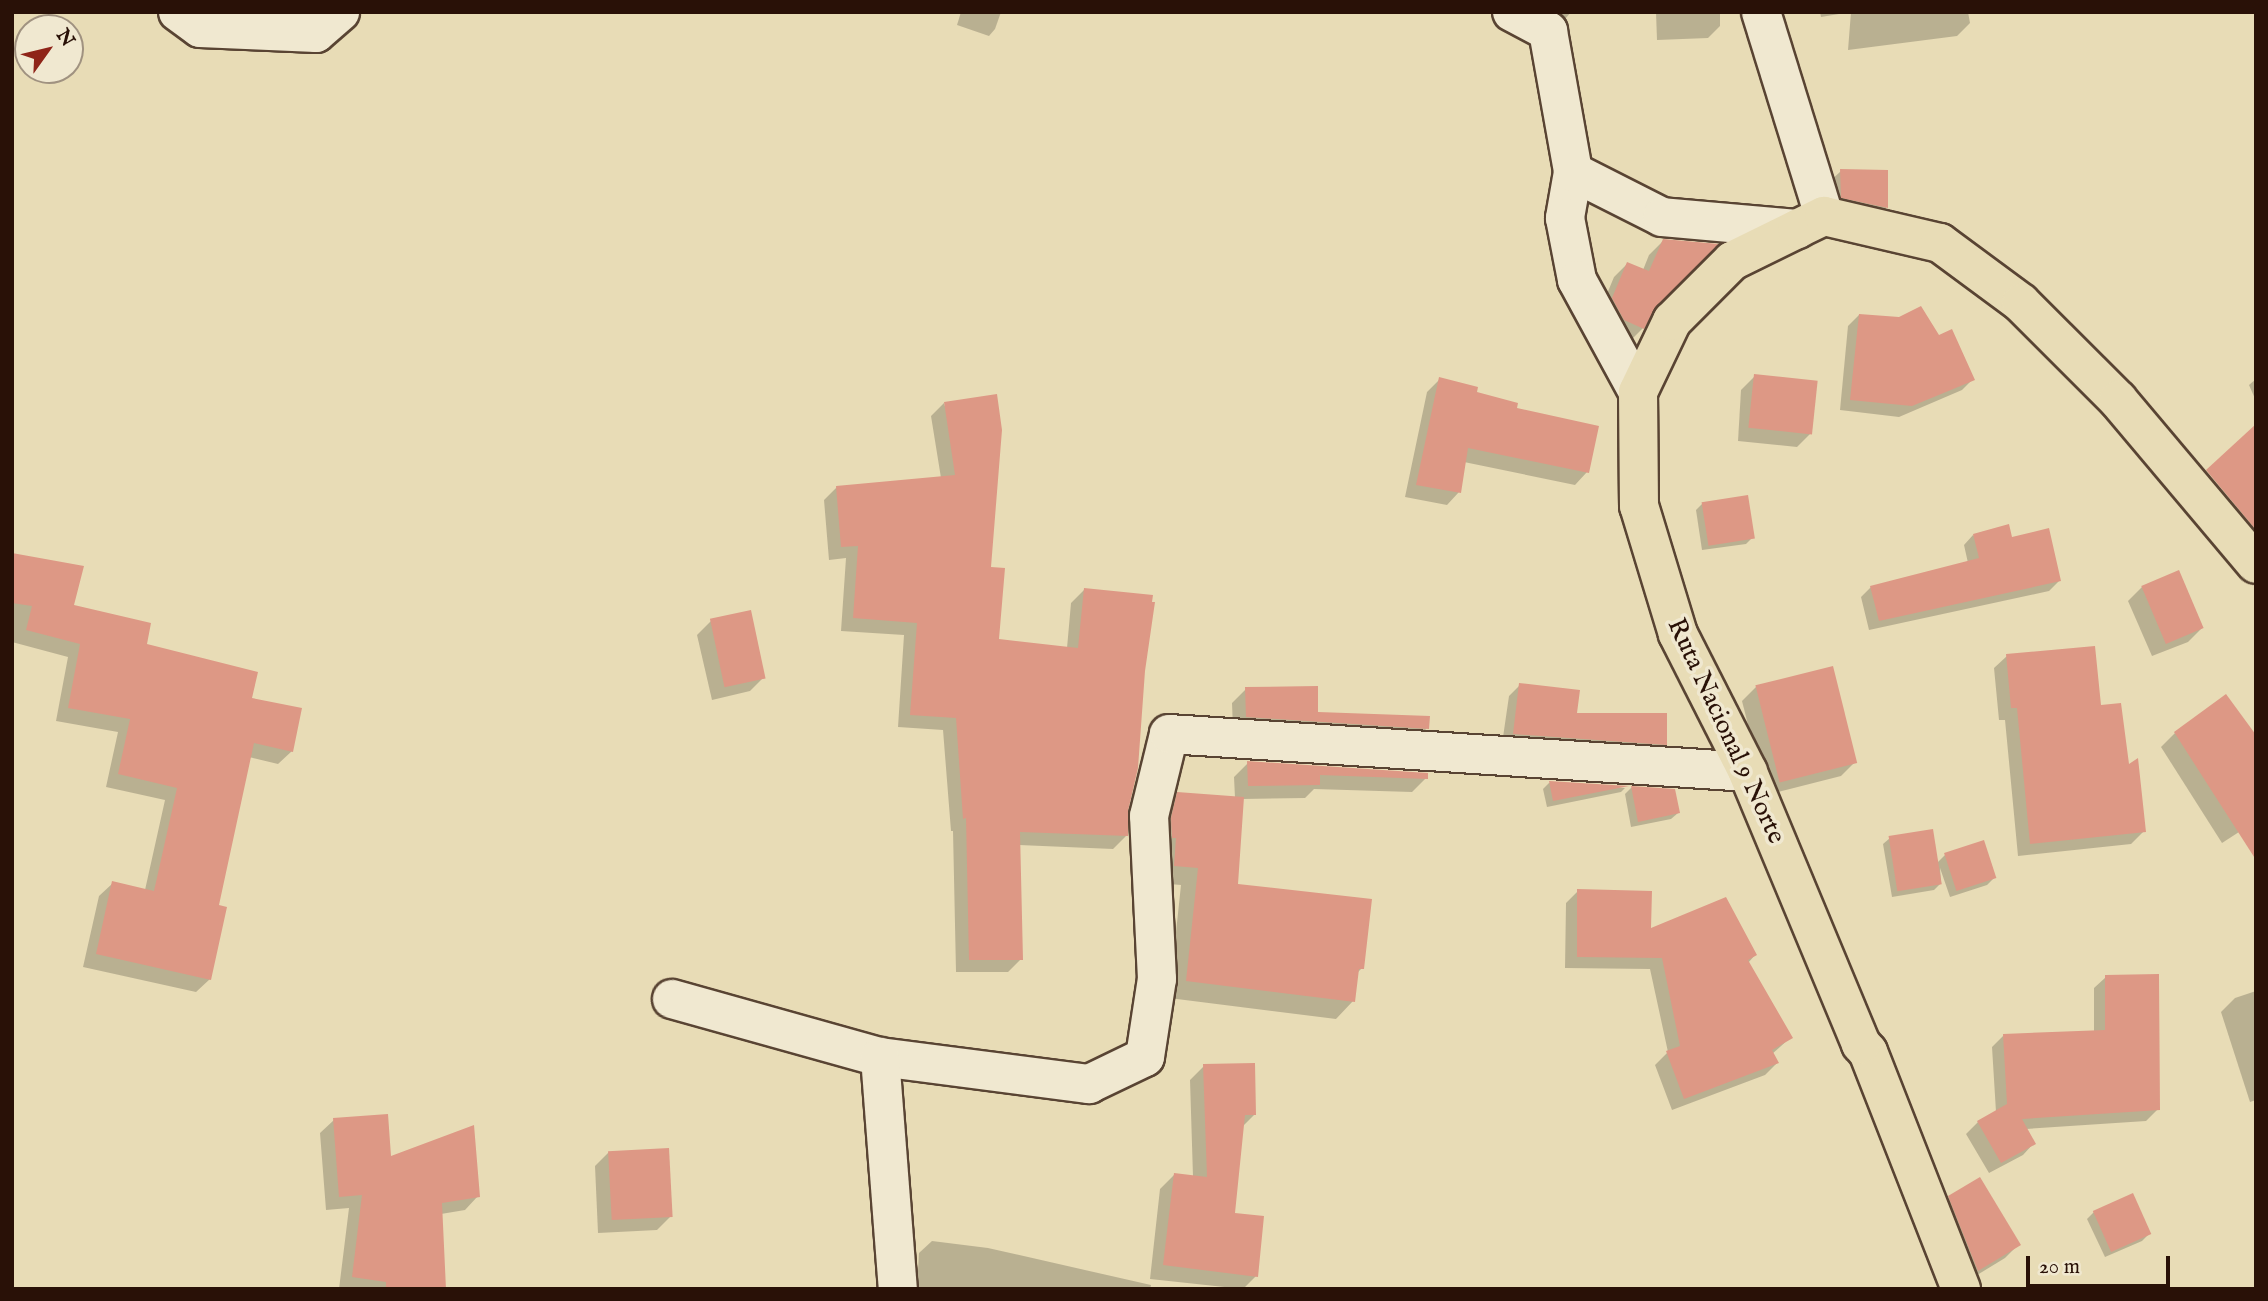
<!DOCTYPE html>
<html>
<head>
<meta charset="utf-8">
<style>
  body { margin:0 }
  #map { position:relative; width:2268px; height:1301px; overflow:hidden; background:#e8dcb6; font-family:"IM FELL English",serif }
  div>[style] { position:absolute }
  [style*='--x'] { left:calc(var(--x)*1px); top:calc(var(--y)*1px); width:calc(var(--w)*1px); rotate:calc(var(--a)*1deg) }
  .shadow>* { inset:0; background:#0003 }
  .building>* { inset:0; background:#dd9885; transform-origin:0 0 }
  .roads { filter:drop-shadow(2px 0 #594433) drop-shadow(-2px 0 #594433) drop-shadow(0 2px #594433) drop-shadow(0 -2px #594433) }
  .minor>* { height:38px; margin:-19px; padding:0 19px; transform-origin:19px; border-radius:19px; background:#f0e8d0 }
  .major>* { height:38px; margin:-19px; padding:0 19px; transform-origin:19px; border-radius:19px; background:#e8dcb6 }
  span { translate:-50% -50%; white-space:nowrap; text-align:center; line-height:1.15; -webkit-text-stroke:7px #f0e8d0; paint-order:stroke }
  .street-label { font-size:26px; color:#291107 }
  .frame { position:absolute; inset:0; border:14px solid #291107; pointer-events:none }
  .north { position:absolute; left:14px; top:14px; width:70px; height:70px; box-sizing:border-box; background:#f0e8d0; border:2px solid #a09280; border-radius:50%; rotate:56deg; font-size:19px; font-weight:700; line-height:28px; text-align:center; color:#291107 }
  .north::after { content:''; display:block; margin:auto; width:24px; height:32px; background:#8f2418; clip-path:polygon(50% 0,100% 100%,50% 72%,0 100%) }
  .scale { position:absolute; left:2026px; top:1256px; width:144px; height:32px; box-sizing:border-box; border:4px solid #291107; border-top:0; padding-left:9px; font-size:21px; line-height:24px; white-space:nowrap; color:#291107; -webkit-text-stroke:5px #f0e8d0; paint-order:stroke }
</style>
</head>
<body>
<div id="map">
  <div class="shadow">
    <div style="clip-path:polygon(961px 12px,1001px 12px,995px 29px,989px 36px,957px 25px)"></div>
    <div style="clip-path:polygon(1519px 12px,1571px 12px,1556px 30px)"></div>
    <div style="clip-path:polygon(1656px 12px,1720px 12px,1720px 26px,1708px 38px,1657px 40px)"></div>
    <div style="clip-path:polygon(1820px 12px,1968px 12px,1970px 23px,1957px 36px,1848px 50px,1851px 12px,1821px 17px)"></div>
    <div style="clip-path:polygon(1841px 171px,1887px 171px,1886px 208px,1873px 221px,1828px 211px,1827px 184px)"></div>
    <div style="clip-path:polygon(1663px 241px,1655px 305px,1643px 328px,1629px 342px,1599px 313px,1614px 277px,1627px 264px,1643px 270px,1649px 255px)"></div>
    <div style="clip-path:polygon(1859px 315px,1939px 337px,1973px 379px,1962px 390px,1899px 417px,1840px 410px,1848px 326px)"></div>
    <div style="clip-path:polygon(1755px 376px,1811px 433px,1797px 447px,1738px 441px,1741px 390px)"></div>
    <div style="clip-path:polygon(1440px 379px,1515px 409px,1587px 472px,1575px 485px,1464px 462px,1459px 492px,1447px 505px,1405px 497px,1427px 392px)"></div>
    <div style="clip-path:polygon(2256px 379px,2256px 401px,2249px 385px)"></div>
    <div style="clip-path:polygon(944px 403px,989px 568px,997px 640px,1067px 648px,1071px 603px,1084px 590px,1143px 671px,1126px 811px,1126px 836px,1113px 849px,1019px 845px,1021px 959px,1008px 972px,956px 972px,953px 831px,951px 831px,943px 730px,898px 727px,904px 635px,841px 631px,846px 558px,829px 560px,824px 500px,837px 487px,941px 478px,931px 416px)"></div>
    <div style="clip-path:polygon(1703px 503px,1753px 537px,1746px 544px,1702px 550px,1696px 510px)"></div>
    <div style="clip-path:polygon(1973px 535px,2059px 581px,2049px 591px,1869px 630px,1861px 597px,1871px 587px,1968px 563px,1964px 545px)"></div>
    <div style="clip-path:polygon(12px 556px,72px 606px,250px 700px,292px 751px,278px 764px,249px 757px,217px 907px,210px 979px,196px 992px,83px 967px,99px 896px,113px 883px,145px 890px,165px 800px,106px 787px,118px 732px,56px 721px,68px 657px,12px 642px)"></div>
    <div style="clip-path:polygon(2142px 587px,2202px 628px,2188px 642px,2152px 656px,2128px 601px)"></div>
    <div style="clip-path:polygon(711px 621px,764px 677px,750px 691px,712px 700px,697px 635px)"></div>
    <div style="clip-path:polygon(2007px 656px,2099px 707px,2127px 768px,2144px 831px,2131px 844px,2018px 856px,2005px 720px,1999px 720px,1994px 668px)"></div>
    <div style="clip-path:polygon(1520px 685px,1575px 715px,1665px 744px,1654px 755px,1502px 744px,1509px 696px)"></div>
    <div style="clip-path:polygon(1756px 687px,1855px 762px,1841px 776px,1766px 795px,1742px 701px)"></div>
    <div style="clip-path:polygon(1246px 689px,1317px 714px,1427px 728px,1414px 742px,1233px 730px,1232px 703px)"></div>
    <div style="clip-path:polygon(2175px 733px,2256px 821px,2222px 843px,2161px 747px)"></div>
    <div style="clip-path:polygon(1248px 763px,1426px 778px,1412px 792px,1314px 789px,1305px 798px,1242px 799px,1237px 886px,1362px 968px,1356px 974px,1353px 1001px,1336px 1019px,1169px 998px,1181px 885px,1157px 883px,1160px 812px,1178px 794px,1235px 798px,1234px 777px)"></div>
    <div style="clip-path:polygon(1549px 783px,1625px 788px,1621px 792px,1547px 807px,1543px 789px)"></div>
    <div style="clip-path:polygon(1631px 788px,1674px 791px,1678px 813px,1671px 819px,1631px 827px,1625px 794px)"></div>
    <div style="clip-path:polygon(1890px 838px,1937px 863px,1945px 855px,1994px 878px,1987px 885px,1950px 897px,1940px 868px,1941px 883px,1934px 890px,1892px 897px,1883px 844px)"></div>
    <div style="clip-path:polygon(1578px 891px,1650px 930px,1755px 955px,1748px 963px,1790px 1038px,1772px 1054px,1777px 1063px,1765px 1075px,1672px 1110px,1655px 1065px,1668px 1052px,1650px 969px,1565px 968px,1566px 903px)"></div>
    <div style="clip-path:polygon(2106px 977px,2158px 1109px,2146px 1121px,2026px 1129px,2034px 1143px,2023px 1155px,1989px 1173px,1966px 1134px,1978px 1122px,1996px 1112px,1992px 1047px,2004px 1035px,2094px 1032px,2094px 988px)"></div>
    <div style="clip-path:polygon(2256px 991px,2256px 1100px,2250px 1102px,2221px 1012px,2235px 998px)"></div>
    <div style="clip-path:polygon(1204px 1066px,1255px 1114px,1242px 1127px,1233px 1214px,1256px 1276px,1243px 1289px,1150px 1279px,1160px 1189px,1174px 1175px,1193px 1177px,1190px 1080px)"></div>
    <div style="clip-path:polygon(334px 1120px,389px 1159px,478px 1196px,465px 1210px,441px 1214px,444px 1289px,339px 1289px,349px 1208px,326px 1210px,320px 1133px)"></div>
    <div style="clip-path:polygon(609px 1152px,671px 1216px,657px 1230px,598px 1233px,595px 1166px)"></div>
    <div style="clip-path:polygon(1949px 1198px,2018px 1245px,2005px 1258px,1964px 1283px,1935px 1212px)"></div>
    <div style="clip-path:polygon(2094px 1212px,2149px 1234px,2142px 1241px,2105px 1257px,2087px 1219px)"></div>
    <div style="clip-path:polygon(932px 1241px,988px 1248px,1151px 1285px,1150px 1289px,917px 1289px,919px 1253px)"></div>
  </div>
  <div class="building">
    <div style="clip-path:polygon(1840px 169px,1888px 170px,1888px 208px,1841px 198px)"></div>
    <div style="clip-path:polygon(1663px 239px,1719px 244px,1657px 306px,1644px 329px,1624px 320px,1612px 298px,1627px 262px,1649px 271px)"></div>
    <div style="clip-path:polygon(1921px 306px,1939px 335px,1952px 329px,1975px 380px,1912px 406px,1850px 400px,1859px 314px,1899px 317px)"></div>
    <div style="left:1754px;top:374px;width:64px;height:54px;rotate:6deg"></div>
    <div style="clip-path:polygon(1439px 377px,1478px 387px,1477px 392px,1518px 403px,1517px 408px,1599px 426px,1589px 473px,1468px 448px,1461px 493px,1416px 485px)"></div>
    <div style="clip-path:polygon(997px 394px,1002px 430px,991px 567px,1005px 568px,999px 639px,1078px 648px,1084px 588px,1153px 595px,1152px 602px,1155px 602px,1145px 671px,1138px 768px,1128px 811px,1128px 836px,1020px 832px,1023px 960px,969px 960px,966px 818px,963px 819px,956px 718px,910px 715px,917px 623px,853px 618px,858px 546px,841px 547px,836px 486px,955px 475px,944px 402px)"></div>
    <div style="clip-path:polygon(2256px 424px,2256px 530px,2206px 470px)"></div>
    <div style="left:1748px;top:495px;width:44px;height:47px;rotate:81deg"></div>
    <div style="clip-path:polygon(2009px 524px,2012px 537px,2049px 528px,2061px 581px,1879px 621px,1870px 586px,1979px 558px,1973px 534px)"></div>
    <div style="clip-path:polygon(12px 553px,84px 566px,74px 605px,151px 623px,147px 644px,258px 672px,252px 698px,302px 708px,293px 752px,254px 743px,219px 905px,227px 907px,211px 980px,96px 954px,112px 881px,154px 891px,177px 788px,118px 774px,130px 719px,68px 708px,80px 644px,26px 630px,32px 606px,12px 603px)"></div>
    <div style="left:2179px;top:570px;width:63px;height:41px;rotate:67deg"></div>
    <div style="left:751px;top:610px;width:70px;height:42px;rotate:78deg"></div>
    <div style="clip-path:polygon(2095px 646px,2101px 705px,2121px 703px,2129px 764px,2138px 758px,2146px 832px,2030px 844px,2017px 708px,2011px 708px,2006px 654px)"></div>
    <div style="left:1833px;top:666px;width:100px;height:80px;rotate:76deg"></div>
    <div style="clip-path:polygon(1519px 683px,1580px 690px,1577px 713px,1667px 713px,1667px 745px,1513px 734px)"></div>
    <div style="clip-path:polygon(1318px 686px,1318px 712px,1430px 716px,1429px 729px,1246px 717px,1245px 687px)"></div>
    <div style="clip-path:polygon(2226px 694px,2256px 735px,2256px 860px,2174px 732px)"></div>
    <div style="clip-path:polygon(1247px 761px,1428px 773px,1428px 779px,1320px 775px,1320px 785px,1248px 786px)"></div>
    <div style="clip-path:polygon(1549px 781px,1629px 786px,1553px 801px)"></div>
    <div style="clip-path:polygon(1631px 786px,1675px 789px,1680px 813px,1638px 822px)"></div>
    <div style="clip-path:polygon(1177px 792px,1244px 797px,1238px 884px,1372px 899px,1364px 969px,1359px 969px,1355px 1002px,1186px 981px,1198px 868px,1174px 866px,1176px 838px,1172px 838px,1171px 818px)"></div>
    <div style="left:1933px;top:829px;width:56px;height:45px;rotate:81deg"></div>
    <div style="left:1984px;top:840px;width:40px;height:42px;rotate:72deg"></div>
    <div style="clip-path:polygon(1577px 889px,1652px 891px,1651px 928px,1726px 897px,1757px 955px,1748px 960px,1793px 1038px,1772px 1050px,1779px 1063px,1684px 1099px,1666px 1051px,1680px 1046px,1662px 958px,1577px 957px)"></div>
    <div style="clip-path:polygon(2159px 974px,2160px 1110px,2022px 1119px,2036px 1144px,2001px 1163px,1977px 1121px,2007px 1104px,2003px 1034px,2105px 1030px,2105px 975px)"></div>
    <div style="clip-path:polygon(1255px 1063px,1256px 1115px,1245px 1115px,1235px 1213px,1264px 1216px,1258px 1277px,1163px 1265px,1174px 1173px,1207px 1177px,1203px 1064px)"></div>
    <div style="clip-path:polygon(388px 1114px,391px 1156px,474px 1125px,480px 1197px,442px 1203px,446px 1289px,386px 1289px,386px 1282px,352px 1277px,362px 1195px,339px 1197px,333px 1118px)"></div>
    <div style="left:669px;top:1148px;width:69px;height:61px;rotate:87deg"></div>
    <div style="clip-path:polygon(1980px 1177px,2021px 1245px,1978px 1271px,1948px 1196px)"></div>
    <div style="left:2133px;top:1193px;width:45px;height:44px;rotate:66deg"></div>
  </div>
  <div class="roads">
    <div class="minor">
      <div style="--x:178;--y:12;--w:27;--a:36"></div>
      <div style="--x:200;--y:28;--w:116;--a:2.5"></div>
      <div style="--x:316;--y:33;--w:32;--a:-41"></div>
      <div style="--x:1512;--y:12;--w:41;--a:27.8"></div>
      <div style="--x:1548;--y:31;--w:143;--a:79.9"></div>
      <div style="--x:1573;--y:172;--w:47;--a:99.9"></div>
      <div style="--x:1565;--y:218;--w:63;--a:79"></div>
      <div style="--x:1577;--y:280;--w:128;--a:61.4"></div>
      <div style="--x:1761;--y:12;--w:214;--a:72.8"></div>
      <div style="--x:1573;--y:172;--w:100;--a:26.8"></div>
      <div style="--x:1662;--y:217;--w:136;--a:5.1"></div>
      <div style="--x:672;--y:999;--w:216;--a:15.6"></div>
      <div style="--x:880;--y:1057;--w:211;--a:7.4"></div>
      <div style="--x:1089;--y:1084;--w:62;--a:-25.7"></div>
      <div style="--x:1145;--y:1057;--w:79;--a:-81.3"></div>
      <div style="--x:1157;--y:979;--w:163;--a:-92.8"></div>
      <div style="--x:1149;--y:816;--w:84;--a:-76.3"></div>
      <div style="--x:1169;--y:734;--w:580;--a:3.75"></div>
      <div style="--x:880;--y:1057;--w:233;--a:85.6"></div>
    </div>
    <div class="major">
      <div style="--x:1961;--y:1289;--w:255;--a:-111.4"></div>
      <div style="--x:1868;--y:1052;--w:11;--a:-131"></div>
      <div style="--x:1861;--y:1044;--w:295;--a:-112.6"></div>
      <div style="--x:1748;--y:772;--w:155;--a:-116.9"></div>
      <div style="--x:1678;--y:634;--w:134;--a:-106.9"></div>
      <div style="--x:1639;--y:506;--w:114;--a:-90.5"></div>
      <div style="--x:1638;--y:392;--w:79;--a:-64.4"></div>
      <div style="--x:1672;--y:321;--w:85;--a:-45"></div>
      <div style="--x:1732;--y:261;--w:72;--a:-26.2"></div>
      <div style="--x:1797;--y:229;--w:30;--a:-26"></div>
      <div style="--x:1824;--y:216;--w:119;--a:13.1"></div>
      <div style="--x:1940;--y:243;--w:101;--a:36.5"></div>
      <div style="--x:2021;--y:303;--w:137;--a:45"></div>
      <div style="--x:2118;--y:400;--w:214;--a:49.9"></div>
    </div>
  </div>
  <div class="street-label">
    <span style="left:1726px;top:731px;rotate:65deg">Ruta Nacional 9 Norte</span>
  </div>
  <div class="frame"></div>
  <div class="north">N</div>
  <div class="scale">20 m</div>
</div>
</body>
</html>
